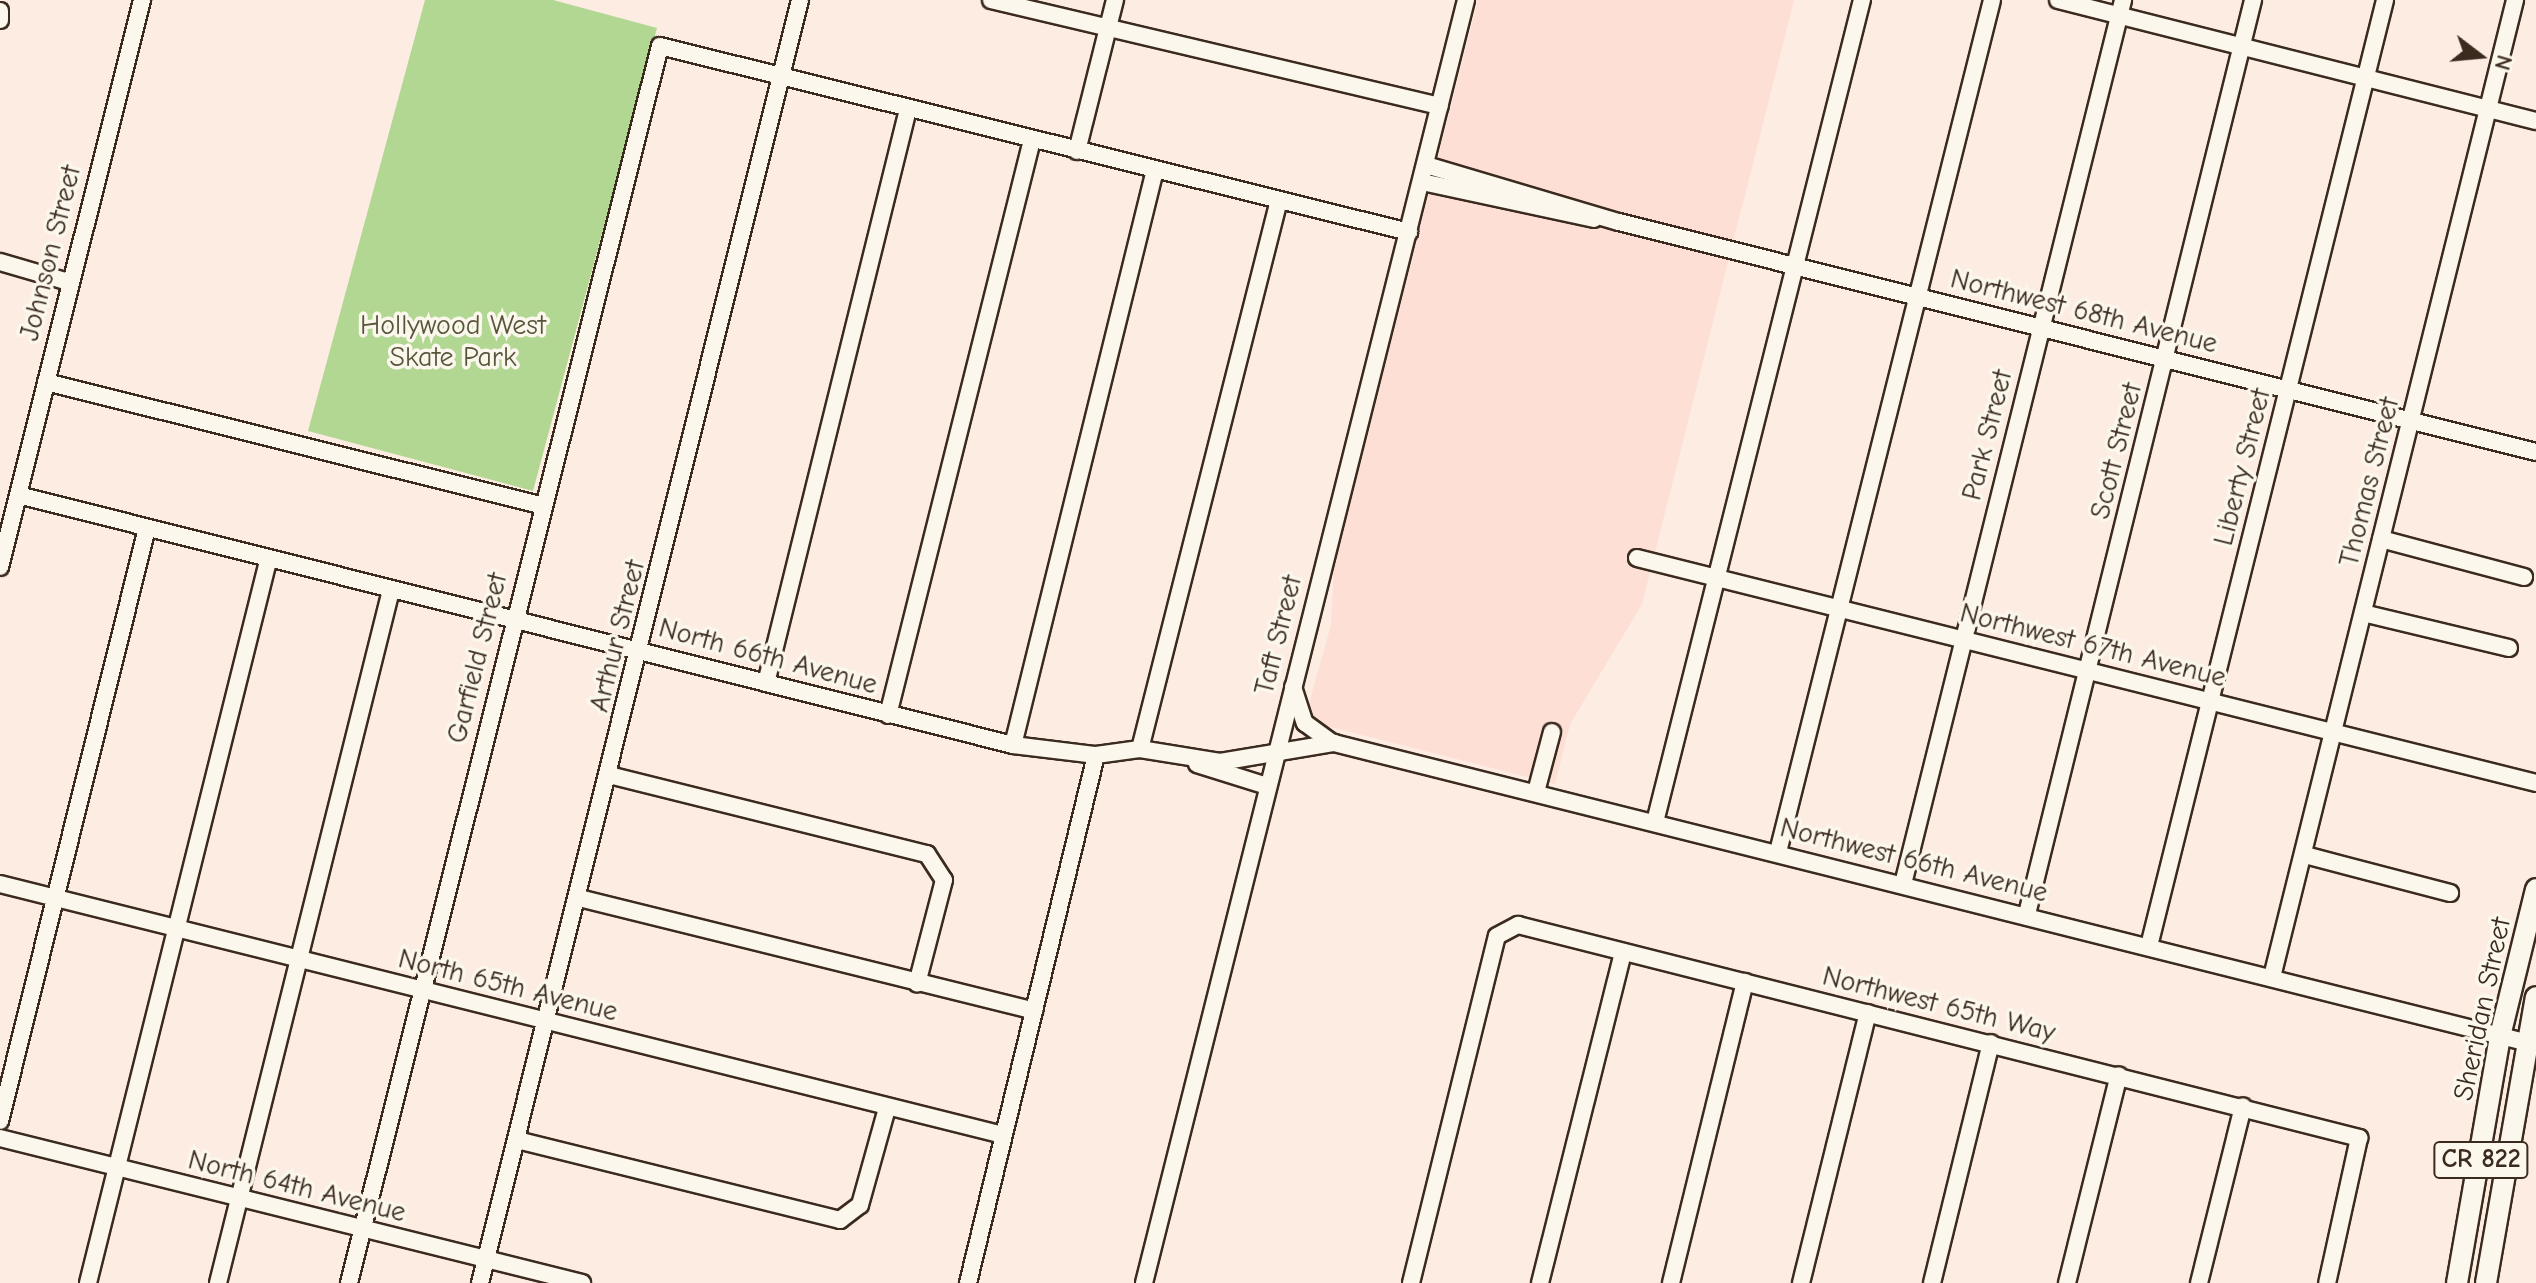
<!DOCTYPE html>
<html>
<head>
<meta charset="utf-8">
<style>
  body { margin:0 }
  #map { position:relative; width:2536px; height:1283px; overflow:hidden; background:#fcece2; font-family:"Comic Neue",sans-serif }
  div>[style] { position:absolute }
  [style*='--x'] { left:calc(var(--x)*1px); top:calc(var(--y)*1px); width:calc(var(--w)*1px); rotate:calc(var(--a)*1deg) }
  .built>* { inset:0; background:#fddfd6 }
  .green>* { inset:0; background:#b1d793 }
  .roads { filter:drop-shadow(2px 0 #3b2a1e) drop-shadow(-2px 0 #3b2a1e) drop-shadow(0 2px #3b2a1e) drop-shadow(0 -2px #3b2a1e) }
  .minor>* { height:16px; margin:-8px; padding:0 8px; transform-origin:8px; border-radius:8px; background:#fbf7ec }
  .major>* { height:20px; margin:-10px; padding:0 10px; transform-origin:10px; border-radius:10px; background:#fbf7ec }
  span { translate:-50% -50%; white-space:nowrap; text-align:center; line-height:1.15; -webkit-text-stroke:7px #fbf7ec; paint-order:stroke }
  .shield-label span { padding:2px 6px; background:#fbf7ec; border:2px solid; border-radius:6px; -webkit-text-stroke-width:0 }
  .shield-label { font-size:26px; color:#3b2a1e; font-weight:700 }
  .street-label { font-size:28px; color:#3b2a1e }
  .park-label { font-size:28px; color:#58553b }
  .north { position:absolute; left:2440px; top:16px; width:80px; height:80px; -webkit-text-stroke:6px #fbf7ec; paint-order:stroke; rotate:106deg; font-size:22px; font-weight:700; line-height:32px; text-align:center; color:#3b2a1e }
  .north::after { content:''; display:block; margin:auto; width:28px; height:36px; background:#3b2a1e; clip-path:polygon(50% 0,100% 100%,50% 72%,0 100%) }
</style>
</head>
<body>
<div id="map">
  <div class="built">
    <div style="clip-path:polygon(1478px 0,1794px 0,1642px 604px,1570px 724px,1555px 784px,1319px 724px,1308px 707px,1331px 625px,1334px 567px)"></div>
  </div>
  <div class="green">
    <div style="clip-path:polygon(425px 0,553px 0,657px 28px,533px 491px,308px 431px)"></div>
  </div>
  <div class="roads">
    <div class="minor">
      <div style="--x:991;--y:0;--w:461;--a:13.3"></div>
      <div style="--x:2058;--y:0;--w:493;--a:14.2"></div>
      <div style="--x:0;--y:11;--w:9;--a:90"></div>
      <div style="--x:1077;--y:151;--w:156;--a:-75.9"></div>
      <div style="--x:1426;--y:165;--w:201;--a:16.5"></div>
      <div style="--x:1619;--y:222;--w:945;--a:14.08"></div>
      <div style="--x:1422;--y:182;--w:176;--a:12.1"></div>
      <div style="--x:0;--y:262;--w:72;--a:16.2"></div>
      <div style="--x:46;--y:382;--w:509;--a:13.98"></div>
      <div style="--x:18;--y:495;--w:1026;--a:14.1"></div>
      <div style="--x:1013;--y:745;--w:84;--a:6.9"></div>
      <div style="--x:1096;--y:755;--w:44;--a:-7.8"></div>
      <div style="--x:1140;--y:749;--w:81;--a:9.2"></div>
      <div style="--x:1220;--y:762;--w:116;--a:-9.5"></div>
      <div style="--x:1334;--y:743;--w:1239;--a:14.1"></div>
      <div style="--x:2381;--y:539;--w:148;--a:14.9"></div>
      <div style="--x:1637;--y:558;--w:927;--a:14.05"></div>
      <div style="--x:0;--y:567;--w:585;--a:-75.94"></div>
      <div style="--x:2363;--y:613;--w:150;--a:13.5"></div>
      <div style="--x:766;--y:683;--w:591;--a:-76.1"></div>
      <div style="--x:1293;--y:687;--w:38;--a:72"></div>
      <div style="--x:1305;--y:723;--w:34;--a:36"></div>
      <div style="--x:888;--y:715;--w:593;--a:-75.94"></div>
      <div style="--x:1013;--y:745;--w:592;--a:-76.13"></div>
      <div style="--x:1140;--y:749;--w:566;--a:-75.79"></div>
      <div style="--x:1197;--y:764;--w:73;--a:17.4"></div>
      <div style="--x:609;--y:775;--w:328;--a:14"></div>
      <div style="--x:927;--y:854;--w:31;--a:57"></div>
      <div style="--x:944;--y:880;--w:107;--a:104.6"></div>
      <div style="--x:1536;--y:792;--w:62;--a:-75.1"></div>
      <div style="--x:1655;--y:822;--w:848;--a:-75.87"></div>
      <div style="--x:1778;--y:852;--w:878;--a:-75.9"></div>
      <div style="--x:2305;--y:855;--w:150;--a:14.7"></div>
      <div style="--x:0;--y:884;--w:1034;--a:14.05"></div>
      <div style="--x:1903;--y:884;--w:911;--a:-76.02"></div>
      <div style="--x:579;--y:898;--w:469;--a:13.9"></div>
      <div style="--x:2027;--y:914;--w:942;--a:-76.11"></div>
      <div style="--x:2149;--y:946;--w:975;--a:-75.99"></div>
      <div style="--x:2272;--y:977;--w:1007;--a:-76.03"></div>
      <div style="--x:0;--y:1121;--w:611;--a:-76.08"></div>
      <div style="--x:0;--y:1138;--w:600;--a:13.99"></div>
      <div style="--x:517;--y:1140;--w:333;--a:13.9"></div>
      <div style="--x:840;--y:1220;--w:25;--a:-37"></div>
      <div style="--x:860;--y:1205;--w:101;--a:-74.4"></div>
      <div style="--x:88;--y:1283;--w:744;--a:-76"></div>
      <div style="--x:218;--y:1283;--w:714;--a:-75.98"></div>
      <div style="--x:349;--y:1283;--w:1275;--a:-75.89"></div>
      <div style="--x:660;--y:46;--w:772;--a:13.95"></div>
      <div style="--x:480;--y:1283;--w:1322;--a:-76"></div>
      <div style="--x:968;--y:1283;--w:543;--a:-76.37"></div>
      <div style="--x:1144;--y:1283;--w:1323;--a:-75.91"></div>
      <div style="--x:1411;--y:1283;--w:357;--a:-76.1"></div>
      <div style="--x:1497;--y:936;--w:24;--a:-28"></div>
      <div style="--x:1518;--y:925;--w:868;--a:14.21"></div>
      <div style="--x:2359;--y:1138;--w:148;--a:102.4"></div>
      <div style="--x:1540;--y:1283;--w:341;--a:-75.9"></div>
      <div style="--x:1671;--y:1283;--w:310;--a:-76.2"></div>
      <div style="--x:1801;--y:1283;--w:278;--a:-76.1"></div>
      <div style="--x:1932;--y:1283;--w:247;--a:-76.2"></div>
      <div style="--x:2067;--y:1283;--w:214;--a:-76"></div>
      <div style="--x:2199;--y:1283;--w:182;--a:-76"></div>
    </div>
    <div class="major">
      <div style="--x:2457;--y:1283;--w:251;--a:-80.1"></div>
      <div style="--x:2500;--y:1036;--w:151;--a:-76.2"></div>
      <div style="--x:2486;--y:1283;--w:290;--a:-80.1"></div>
    </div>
  </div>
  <div class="shield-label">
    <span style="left:2481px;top:1160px">CR 822</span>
  </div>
  <div class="street-label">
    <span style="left:50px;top:253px;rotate:-76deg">Johnson Street</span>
    <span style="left:2084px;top:311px;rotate:14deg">Northwest 68th Avenue</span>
    <span style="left:1987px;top:435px;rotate:-76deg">Park Street</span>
    <span style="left:2116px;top:451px;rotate:-76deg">Scott Street</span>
    <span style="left:2242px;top:467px;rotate:-76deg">Liberty Street</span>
    <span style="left:2369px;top:482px;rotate:-76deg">Thomas Street</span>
    <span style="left:1278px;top:635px;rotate:-76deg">Taft Street</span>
    <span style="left:617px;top:636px;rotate:-76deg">Arthur Street</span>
    <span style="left:2093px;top:645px;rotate:14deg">Northwest 67th Avenue</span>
    <span style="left:768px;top:656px;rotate:15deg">North 66th Avenue</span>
    <span style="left:477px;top:658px;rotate:-76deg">Garfield Street</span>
    <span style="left:1914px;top:860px;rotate:14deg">Northwest 66th Avenue</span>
    <span style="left:508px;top:985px;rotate:14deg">North 65th Avenue</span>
    <span style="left:1939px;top:1004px;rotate:14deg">Northwest 65th Way</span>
    <span style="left:2482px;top:1009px;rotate:-78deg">Sheridan Street</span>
    <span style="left:297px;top:1186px;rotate:14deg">North 64th Avenue</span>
  </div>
  <div class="park-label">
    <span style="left:453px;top:341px">Hollywood West<br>Skate Park</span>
  </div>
  <div class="north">N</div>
</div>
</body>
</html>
